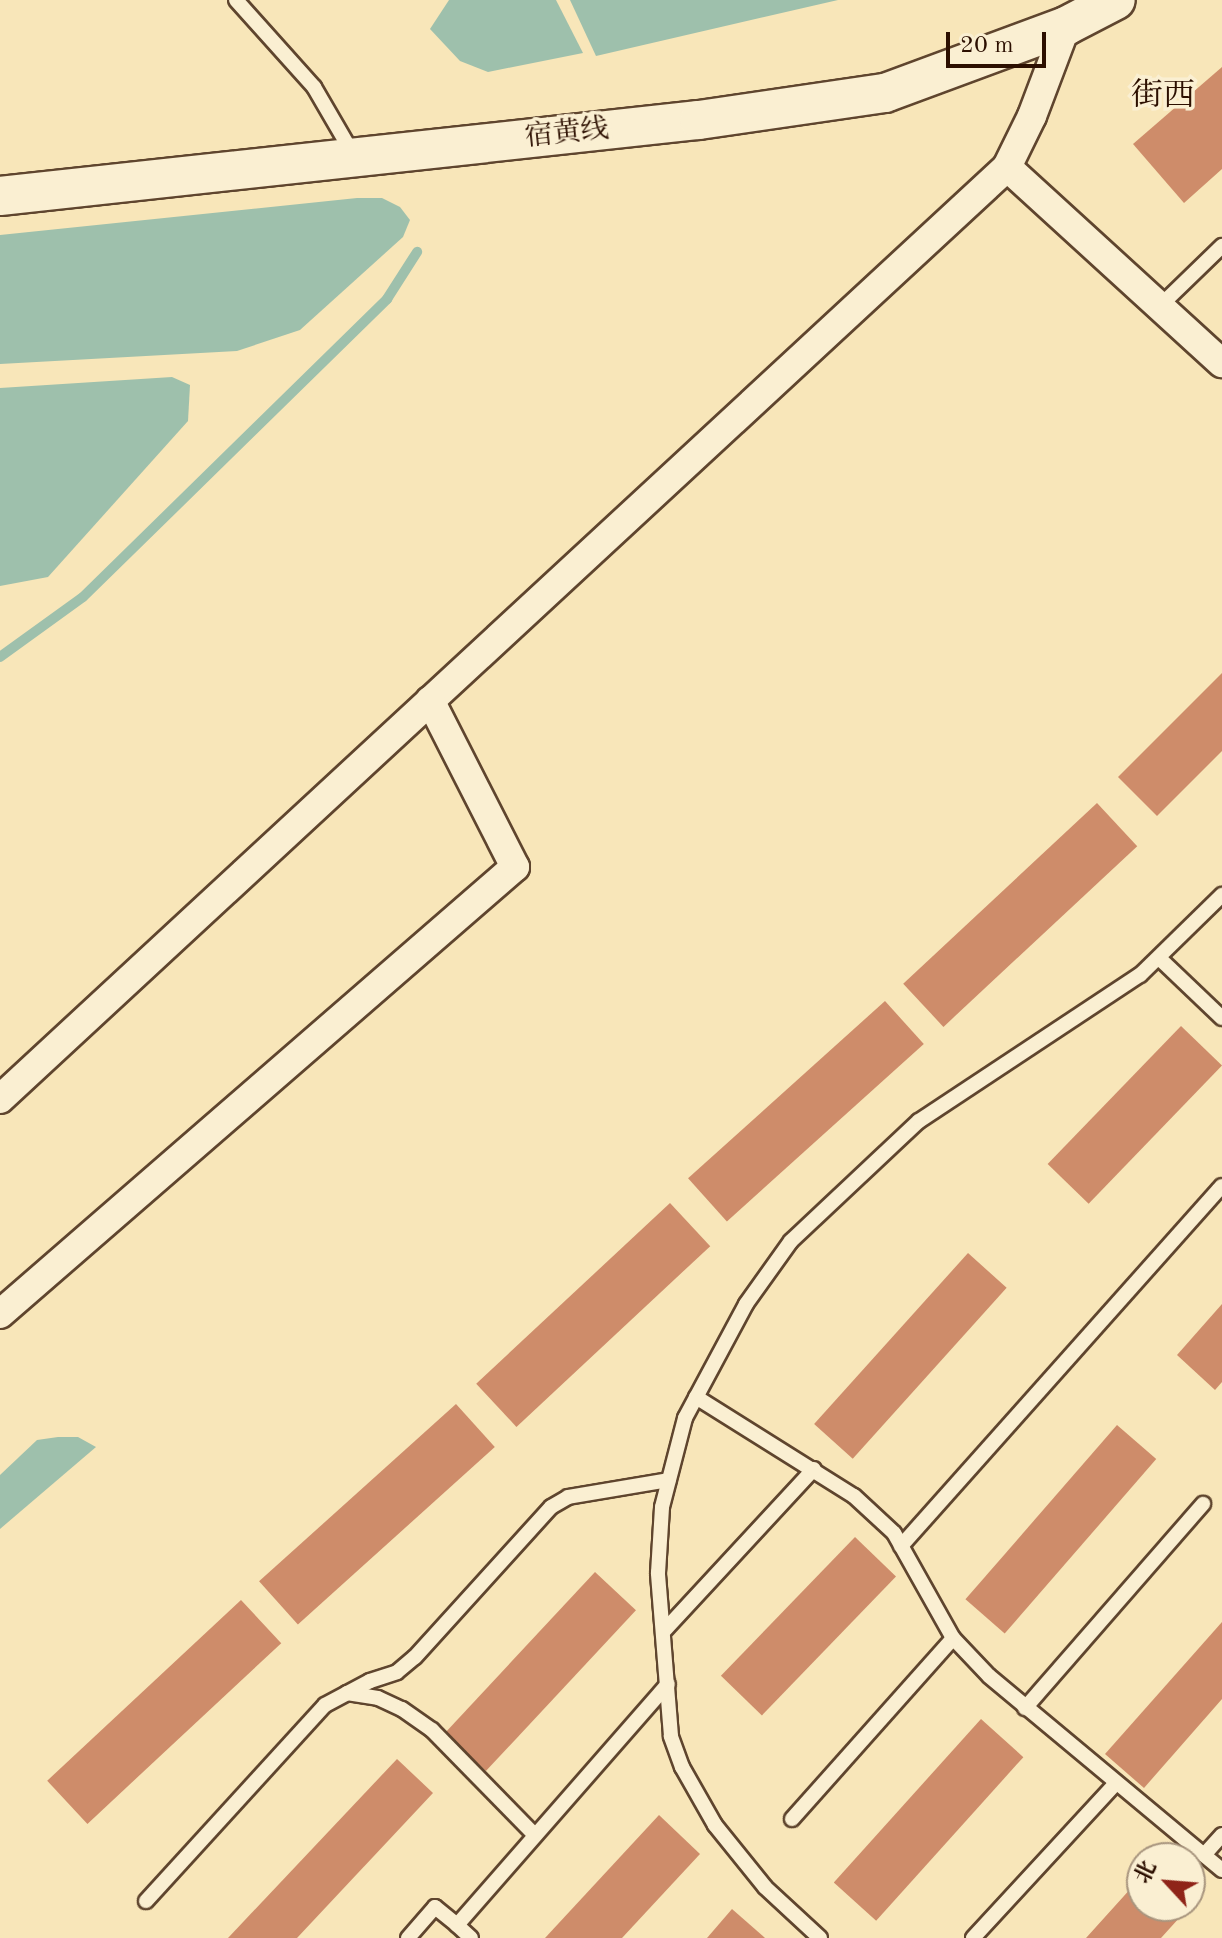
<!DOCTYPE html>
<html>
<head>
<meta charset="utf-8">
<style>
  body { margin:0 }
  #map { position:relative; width:1222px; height:1938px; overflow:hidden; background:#f8e6b9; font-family:"Old Standard TT","Noto Serif SC",serif }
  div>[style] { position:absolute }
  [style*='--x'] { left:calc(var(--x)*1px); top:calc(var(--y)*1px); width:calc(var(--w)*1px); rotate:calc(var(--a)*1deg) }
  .water>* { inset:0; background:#9ec0ac }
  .stream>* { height:10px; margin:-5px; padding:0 5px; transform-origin:5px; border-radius:5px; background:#9ec0ac }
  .building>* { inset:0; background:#ce8c6a; transform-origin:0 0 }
  .roads { filter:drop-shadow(2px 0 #5f452e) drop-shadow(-2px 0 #5f452e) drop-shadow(0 2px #5f452e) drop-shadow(0 -2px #5f452e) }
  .lane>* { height:14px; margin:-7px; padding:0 7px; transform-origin:7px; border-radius:7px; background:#faefd2 }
  .street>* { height:28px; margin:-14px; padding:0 14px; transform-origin:14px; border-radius:14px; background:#faefd2 }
  .secondary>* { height:38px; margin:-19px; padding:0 19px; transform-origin:19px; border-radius:19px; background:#faefd2 }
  span { translate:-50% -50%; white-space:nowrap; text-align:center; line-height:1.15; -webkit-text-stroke:7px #faefd2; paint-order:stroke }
  .street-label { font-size:28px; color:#2c0f00 }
  .quarter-label { font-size:32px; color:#2c0f00 }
  .north { position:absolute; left:1126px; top:1842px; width:80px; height:80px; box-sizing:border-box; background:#faefd2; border:2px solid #a8957e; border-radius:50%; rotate:296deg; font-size:22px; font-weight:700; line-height:32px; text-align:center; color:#2c0f00 }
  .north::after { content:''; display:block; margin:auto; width:28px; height:36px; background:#8f2418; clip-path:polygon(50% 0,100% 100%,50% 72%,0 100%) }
  .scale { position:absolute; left:946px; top:32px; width:100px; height:36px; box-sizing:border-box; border:4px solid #2c0f00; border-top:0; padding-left:10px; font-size:24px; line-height:28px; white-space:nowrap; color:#2c0f00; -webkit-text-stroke:6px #faefd2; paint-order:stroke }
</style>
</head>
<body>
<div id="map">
  <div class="water">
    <div style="clip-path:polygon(449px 0,556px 0,583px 53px,488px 72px,460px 61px,430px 29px)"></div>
    <div style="clip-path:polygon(570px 0,838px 0,596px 56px)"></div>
    <div style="clip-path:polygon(357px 198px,382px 198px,400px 207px,410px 220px,403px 237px,300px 330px,237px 351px,0 364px,0 235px)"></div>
    <div style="clip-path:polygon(172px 377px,190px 385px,188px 421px,48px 577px,0 586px,0 388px)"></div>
    <div style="clip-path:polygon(58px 1437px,78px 1437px,96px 1447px,0 1529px,0 1475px,37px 1440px)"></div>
  </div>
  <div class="stream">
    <div style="--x:0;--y:657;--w:102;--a:-35.9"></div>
    <div style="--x:83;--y:597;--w:426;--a:-44.4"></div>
    <div style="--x:387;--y:299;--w:56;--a:-57.4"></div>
  </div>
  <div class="building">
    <div style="clip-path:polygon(1222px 67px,1222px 169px,1184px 203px,1133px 144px)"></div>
    <div style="clip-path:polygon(1222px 673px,1222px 751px,1157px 816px,1118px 777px)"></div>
    <div style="left:1097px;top:803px;width:59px;height:265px;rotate:47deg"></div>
    <div style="left:885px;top:1001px;width:58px;height:265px;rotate:48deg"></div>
    <div style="left:1181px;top:1026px;width:57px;height:192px;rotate:44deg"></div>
    <div style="left:670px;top:1203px;width:59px;height:265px;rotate:47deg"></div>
    <div style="left:968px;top:1253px;width:52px;height:230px;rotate:42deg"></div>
    <div style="clip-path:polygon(1222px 1304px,1222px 1382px,1215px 1390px,1177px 1355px)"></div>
    <div style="left:456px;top:1404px;width:58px;height:265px;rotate:48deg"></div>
    <div style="left:1117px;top:1425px;width:52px;height:231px;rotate:41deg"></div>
    <div style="left:855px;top:1537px;width:57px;height:193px;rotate:44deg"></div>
    <div style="left:595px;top:1572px;width:56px;height:220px;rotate:43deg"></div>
    <div style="left:241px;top:1600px;width:59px;height:265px;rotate:47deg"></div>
    <div style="clip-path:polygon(1222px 1622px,1222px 1699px,1144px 1788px,1105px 1754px)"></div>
    <div style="left:981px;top:1719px;width:57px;height:220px;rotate:42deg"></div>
    <div style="clip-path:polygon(397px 1759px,433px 1793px,297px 1938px,228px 1938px)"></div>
    <div style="clip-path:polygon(659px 1815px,700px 1854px,622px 1938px,545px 1938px)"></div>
    <div style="clip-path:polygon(1142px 1876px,1142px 1906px,1190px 1906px,1161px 1938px,1086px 1938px)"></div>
    <div style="clip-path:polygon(1190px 1877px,1204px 1890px,1190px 1906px)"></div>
    <div style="clip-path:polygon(732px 1909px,765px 1938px,707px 1938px)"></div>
  </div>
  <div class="roads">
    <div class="lane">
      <div style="--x:236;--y:0;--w:117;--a:48.1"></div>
      <div style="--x:314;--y:87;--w:78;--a:59.8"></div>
      <div style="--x:1159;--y:307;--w:88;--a:-44.1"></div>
      <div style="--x:1159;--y:958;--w:87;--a:43.6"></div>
      <div style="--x:696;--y:1397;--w:186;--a:32.1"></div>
      <div style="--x:854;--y:1496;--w:54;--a:42.8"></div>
      <div style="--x:894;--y:1533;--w:120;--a:60.7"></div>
      <div style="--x:953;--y:1638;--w:52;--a:46.5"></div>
      <div style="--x:989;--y:1676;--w:303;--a:39.8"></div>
      <div style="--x:901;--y:1546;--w:482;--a:-48.3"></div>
      <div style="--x:663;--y:1632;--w:222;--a:-47.2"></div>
      <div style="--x:347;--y:1693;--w:31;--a:9"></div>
      <div style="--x:378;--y:1698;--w:26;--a:25"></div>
      <div style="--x:402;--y:1709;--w:37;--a:35"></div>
      <div style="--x:432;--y:1730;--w:147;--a:45.6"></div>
      <div style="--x:1025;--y:1708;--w:271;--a:-48.9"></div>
      <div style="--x:792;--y:1819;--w:242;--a:-48.3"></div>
      <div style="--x:1204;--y:1855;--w:27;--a:-48"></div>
      <div style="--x:146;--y:1901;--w:265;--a:-47.6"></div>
      <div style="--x:325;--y:1705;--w:51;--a:-28.1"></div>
      <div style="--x:370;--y:1681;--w:28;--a:-18"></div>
      <div style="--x:397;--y:1672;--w:23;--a:-40"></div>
      <div style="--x:415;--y:1657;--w:202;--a:-47.8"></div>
      <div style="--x:551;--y:1507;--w:20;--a:-30"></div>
      <div style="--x:568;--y:1497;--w:102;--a:-9.6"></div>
      <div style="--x:457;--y:1925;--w:19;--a:43"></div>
      <div style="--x:408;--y:1938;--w:41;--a:-48.9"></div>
      <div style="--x:435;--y:1907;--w:28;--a:39"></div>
      <div style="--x:457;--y:1925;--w:320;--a:-48.8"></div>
      <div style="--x:820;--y:1938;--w:75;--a:-137.2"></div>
      <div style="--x:765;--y:1887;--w:80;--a:-128.9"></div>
      <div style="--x:715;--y:1825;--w:67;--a:-119.6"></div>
      <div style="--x:682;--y:1767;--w:33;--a:-110"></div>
      <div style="--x:671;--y:1736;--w:164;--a:-94.6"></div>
      <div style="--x:658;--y:1573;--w:66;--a:-86.5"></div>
      <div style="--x:662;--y:1507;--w:92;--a:-75.5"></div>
      <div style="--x:685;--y:1418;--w:129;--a:-61.8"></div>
      <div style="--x:746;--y:1304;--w:77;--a:-54.5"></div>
      <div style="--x:791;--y:1241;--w:175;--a:-43.2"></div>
      <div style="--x:919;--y:1121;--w:265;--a:-33.5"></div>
      <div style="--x:1140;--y:975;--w:115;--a:-44.3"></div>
      <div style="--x:973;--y:1938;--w:211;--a:-47.3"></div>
    </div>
    <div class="street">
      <div style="--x:1007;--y:167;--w:291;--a:42.4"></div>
      <div style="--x:0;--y:1099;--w:1372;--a:-42.78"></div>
      <div style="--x:1007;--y:167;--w:57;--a:-63.9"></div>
      <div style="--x:1032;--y:116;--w:96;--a:-69.3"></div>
      <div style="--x:0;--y:1314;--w:682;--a:-40.96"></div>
      <div style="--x:515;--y:867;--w:187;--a:-117"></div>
    </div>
    <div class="secondary">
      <div style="--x:0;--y:196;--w:703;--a:-6.21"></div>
      <div style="--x:699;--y:120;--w:188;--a:-8.3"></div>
      <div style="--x:885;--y:93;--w:193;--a:-20.3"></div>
      <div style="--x:1066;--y:26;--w:56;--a:-27.5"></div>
    </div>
  </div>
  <div class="street-label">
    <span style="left:567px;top:134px;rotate:-6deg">宿黄线</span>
  </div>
  <div class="quarter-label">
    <span style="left:1163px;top:97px">街西</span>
  </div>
  <div class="north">北</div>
  <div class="scale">20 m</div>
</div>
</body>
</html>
